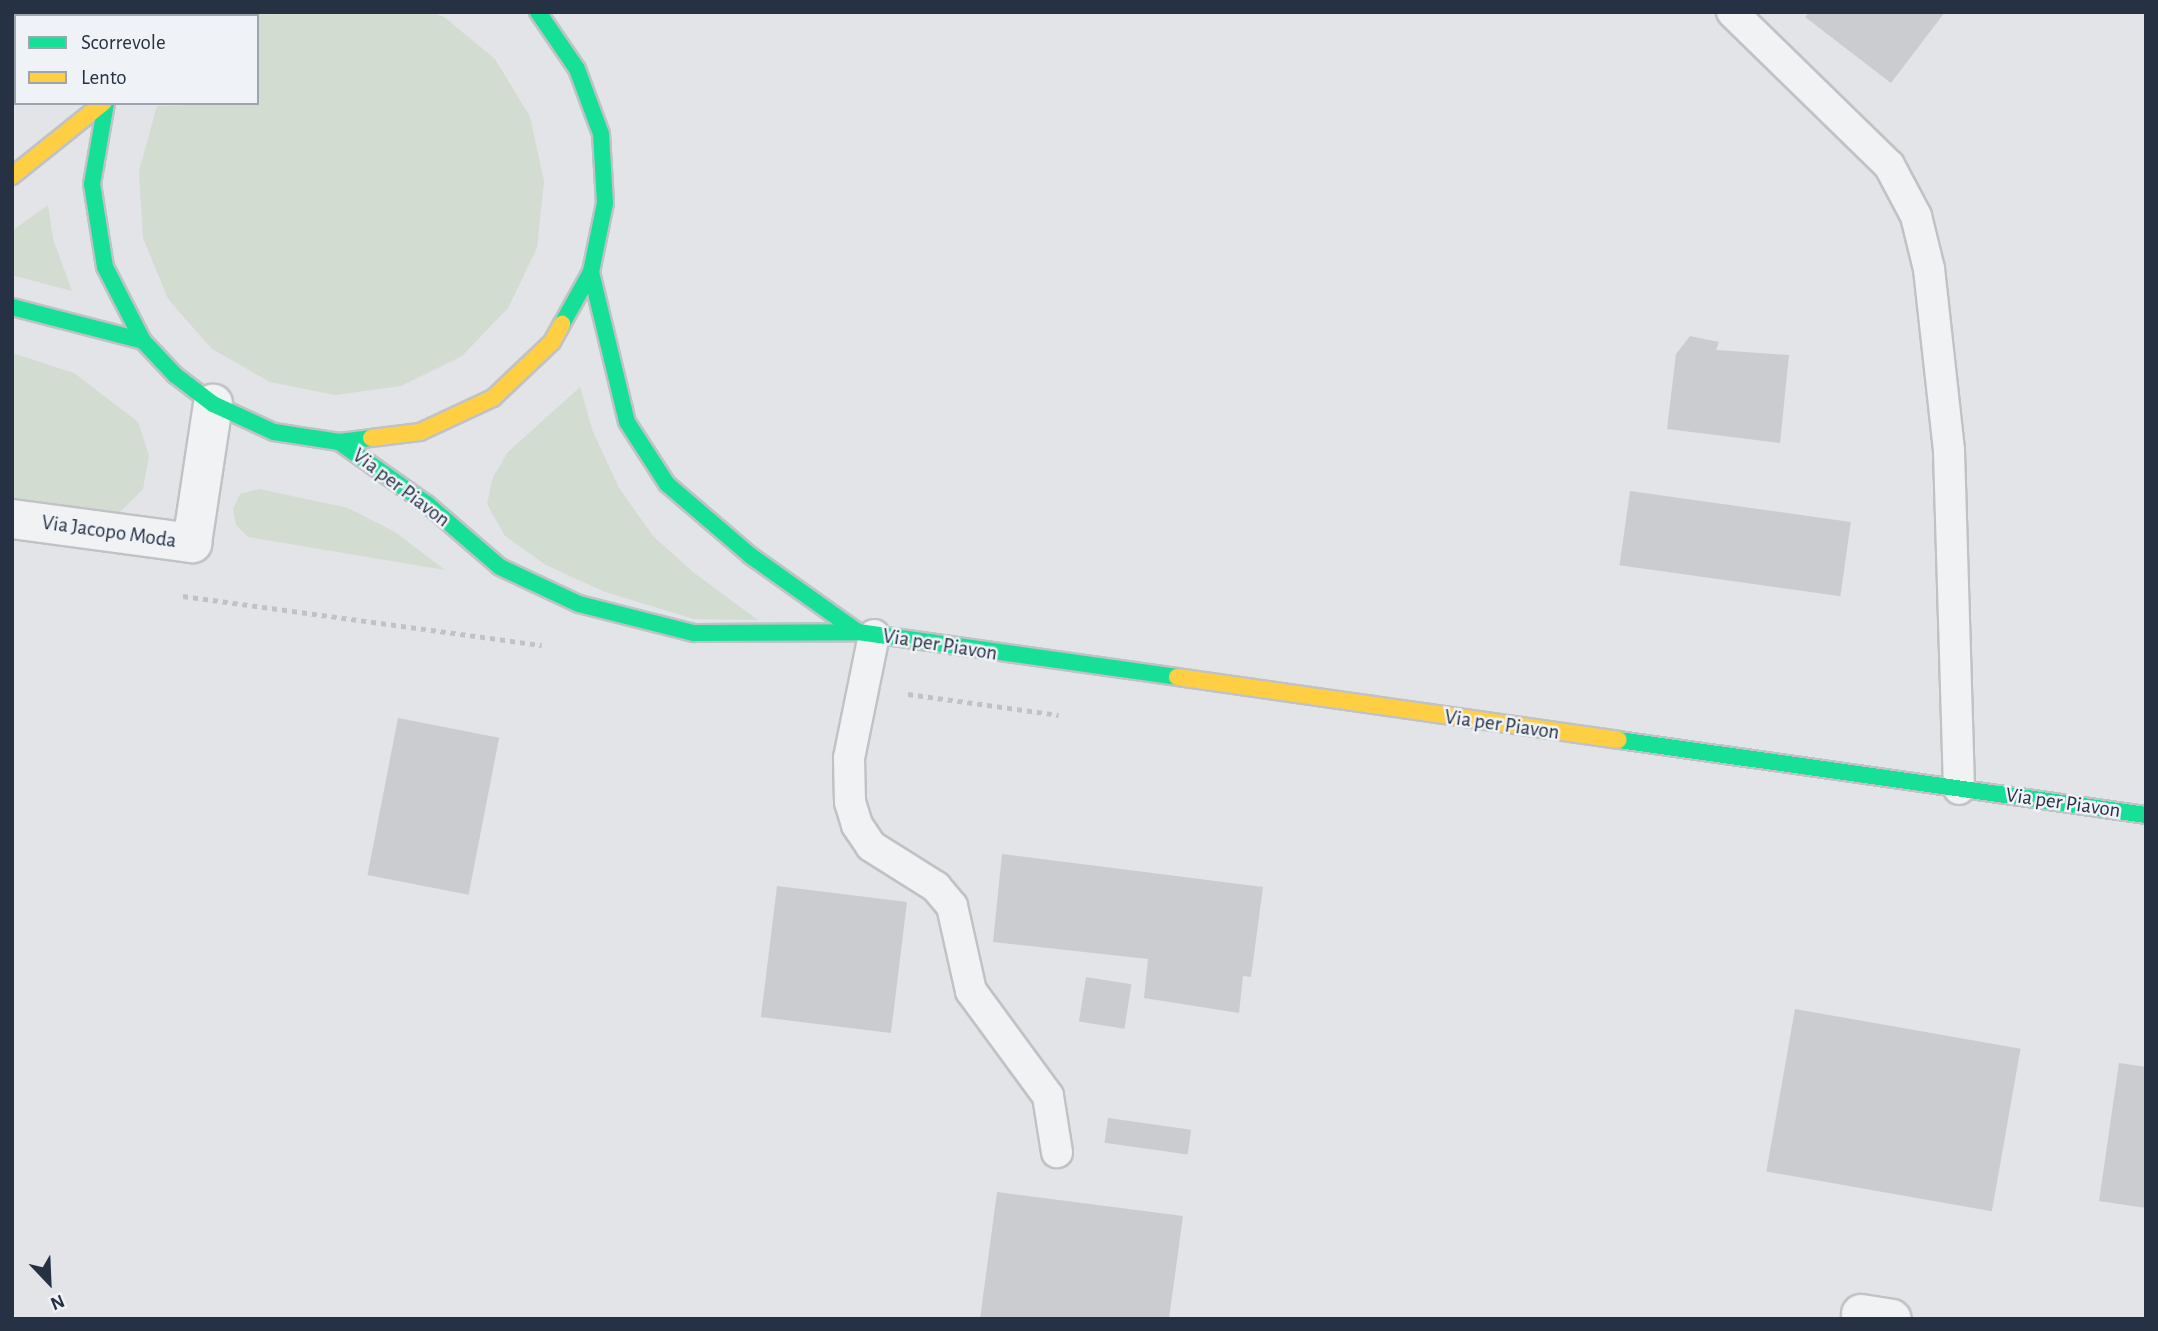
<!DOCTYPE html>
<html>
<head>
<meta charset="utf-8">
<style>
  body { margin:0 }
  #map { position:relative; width:2158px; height:1331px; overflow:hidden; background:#e2e4e7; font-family:"Alegreya Sans",sans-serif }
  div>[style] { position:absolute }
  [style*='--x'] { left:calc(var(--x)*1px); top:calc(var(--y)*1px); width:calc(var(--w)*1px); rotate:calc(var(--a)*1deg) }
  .green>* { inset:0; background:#d2dcd1 }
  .building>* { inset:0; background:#caccd0; transform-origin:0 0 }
  .path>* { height:4.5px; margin-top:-2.25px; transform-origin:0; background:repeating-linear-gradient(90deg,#c0c2c7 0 5px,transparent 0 10px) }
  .roads { filter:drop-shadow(2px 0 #c0c2c5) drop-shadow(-2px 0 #c0c2c5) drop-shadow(0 2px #c0c2c5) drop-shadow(0 -2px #c0c2c5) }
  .lane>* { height:30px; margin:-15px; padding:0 15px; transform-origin:15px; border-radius:15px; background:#f1f2f4 }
  .street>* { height:38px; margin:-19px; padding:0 19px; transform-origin:19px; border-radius:19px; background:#f1f2f4 }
  .fast>* { height:16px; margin:-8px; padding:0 8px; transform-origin:8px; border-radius:8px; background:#16e098 }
  .slow>* { height:16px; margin:-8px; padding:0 8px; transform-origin:8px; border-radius:8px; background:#ffcf43 }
  span { translate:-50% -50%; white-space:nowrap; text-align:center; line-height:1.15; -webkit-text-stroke:5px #eff2f7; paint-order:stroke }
  .street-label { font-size:21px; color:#263143 }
  .frame { position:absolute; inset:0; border:14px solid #263143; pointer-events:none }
  .legend { position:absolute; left:14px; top:14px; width:245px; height:91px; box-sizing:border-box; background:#eff2f7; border:2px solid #9fa5af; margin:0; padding:9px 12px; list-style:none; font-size:21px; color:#263143 }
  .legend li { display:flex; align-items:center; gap:14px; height:35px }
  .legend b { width:35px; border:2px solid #9fa5af }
  .north { position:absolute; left:14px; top:1247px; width:70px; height:70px; -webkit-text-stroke:5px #eff2f7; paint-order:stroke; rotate:157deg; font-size:19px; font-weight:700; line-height:28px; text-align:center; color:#263143 }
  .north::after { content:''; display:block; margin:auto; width:24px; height:32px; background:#263143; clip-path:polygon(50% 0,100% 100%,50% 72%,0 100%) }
</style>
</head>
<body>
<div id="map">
  <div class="green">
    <div style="clip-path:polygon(249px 12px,431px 12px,444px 17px,495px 59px,530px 117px,544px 181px,537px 248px,508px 308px,462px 356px,401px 386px,335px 395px,270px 382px,212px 349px,168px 299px,143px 238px,139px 171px,157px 106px,257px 103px,257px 16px,244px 16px)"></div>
    <div style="clip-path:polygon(48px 205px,53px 239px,72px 291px,12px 275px,12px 231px)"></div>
    <div style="clip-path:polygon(12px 353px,74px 373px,138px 422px,149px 456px,143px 489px,113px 519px,12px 503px)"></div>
    <div style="clip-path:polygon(580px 387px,593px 432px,619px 488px,653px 536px,694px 573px,758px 620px,694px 619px,605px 592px,546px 565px,505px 536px,487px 504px,493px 477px,508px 452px)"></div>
    <div style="clip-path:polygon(259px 489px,348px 508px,395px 532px,445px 570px,248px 537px,236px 525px,233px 509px,240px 494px)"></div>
  </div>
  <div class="building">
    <div style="clip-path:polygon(1809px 12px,1945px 12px,1891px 83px,1805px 17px)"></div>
    <div style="clip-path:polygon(1690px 336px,1719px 342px,1716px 350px,1789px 355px,1780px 443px,1667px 429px,1676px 354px)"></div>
    <div style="left:1630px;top:491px;width:223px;height:75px;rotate:8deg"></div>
    <div style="left:398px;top:718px;width:103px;height:160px;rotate:11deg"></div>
    <div style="clip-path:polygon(1002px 854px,1263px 887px,1251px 977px,1243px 976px,1239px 1013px,1144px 998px,1148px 959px,993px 942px)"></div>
    <div style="left:777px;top:886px;width:131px;height:132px;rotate:7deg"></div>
    <div style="left:1086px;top:977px;width:46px;height:45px;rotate:9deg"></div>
    <div style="left:1795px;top:1009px;width:229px;height:165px;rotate:10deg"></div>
    <div style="clip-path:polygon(2119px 1063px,2146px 1067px,2146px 1208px,2099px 1201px)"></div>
    <div style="left:1108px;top:1118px;width:84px;height:25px;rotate:8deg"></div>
    <div style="clip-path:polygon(997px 1192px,1183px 1216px,1169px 1319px,980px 1319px)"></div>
  </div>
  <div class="path">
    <div style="--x:183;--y:596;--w:362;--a:7.8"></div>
    <div style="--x:908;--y:694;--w:152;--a:7.9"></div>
  </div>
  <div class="roads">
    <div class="lane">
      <div style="--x:1732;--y:12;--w:219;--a:44.3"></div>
      <div style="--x:1889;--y:165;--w:58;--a:62.1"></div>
      <div style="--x:1916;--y:216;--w:55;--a:76.2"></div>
      <div style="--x:1929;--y:269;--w:183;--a:83.7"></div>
      <div style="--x:1949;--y:451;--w:338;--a:88.3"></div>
      <div style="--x:874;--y:635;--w:126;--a:101.5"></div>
      <div style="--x:849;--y:758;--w:44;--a:88.7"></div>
      <div style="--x:850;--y:802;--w:24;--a:73"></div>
      <div style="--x:857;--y:825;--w:25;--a:56"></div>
      <div style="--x:871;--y:846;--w:77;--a:32.2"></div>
      <div style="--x:936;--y:887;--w:25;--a:50"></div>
      <div style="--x:952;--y:906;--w:87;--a:77.4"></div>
      <div style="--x:971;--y:991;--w:130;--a:53.7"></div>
      <div style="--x:1048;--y:1096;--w:57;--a:80.9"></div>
    </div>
    <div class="street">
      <div style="--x:12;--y:519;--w:182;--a:7.6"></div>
      <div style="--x:192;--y:543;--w:141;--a:-81.4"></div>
      <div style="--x:1861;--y:1314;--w:31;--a:9"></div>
    </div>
    <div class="fast">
      <div style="--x:538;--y:12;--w:69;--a:55.6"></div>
      <div style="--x:577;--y:69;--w:69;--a:69.7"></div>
      <div style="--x:601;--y:134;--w:69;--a:86.7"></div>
      <div style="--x:605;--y:203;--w:70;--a:101.5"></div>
      <div style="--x:591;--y:272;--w:60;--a:119.1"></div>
      <div style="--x:160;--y:16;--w:5;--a:-53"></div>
      <div style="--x:106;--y:103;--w:82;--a:99.8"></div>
      <div style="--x:92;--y:184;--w:84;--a:81.1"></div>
      <div style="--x:105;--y:267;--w:83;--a:62.8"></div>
      <div style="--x:143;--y:341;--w:47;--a:46.7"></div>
      <div style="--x:175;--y:375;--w:48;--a:37.3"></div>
      <div style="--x:213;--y:404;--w:67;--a:24.7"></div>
      <div style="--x:274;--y:432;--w:66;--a:8.7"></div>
      <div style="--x:339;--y:442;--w:32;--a:-7"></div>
      <div style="--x:591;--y:272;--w:154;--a:76.5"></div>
      <div style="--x:627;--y:422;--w:74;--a:57.2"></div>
      <div style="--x:667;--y:484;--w:111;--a:40.6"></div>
      <div style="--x:751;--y:556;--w:131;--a:35.4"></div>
      <div style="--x:12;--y:307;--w:135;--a:14.5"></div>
      <div style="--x:339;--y:442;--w:108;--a:35.2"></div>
      <div style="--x:427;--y:504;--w:96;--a:40.8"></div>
      <div style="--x:500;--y:567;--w:87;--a:25.1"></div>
      <div style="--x:579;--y:604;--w:119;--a:14.2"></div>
      <div style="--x:694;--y:633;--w:164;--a:-0.3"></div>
      <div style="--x:858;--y:632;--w:322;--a:8"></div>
      <div style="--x:1619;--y:740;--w:532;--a:8.1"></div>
    </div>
    <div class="slow">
      <div style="--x:12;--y:176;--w:117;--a:-38.7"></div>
      <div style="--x:371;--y:438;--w:49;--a:-7"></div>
      <div style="--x:420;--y:432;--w:81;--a:-25"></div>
      <div style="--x:493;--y:398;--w:81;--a:-43.5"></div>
      <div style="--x:552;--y:342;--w:21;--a:-61"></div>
      <div style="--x:1177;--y:677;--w:446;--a:8.1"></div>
    </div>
  </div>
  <div class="street-label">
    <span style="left:401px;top:488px;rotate:37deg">Via per Piavon</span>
    <span style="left:109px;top:532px;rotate:8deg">Via Jacopo Moda</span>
    <span style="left:940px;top:645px;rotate:9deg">Via per Piavon</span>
    <span style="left:1502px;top:725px;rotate:8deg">Via per Piavon</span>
    <span style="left:2063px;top:803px;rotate:8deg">Via per Piavon</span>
  </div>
  <div class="frame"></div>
  <ul class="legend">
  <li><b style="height:9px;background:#16e098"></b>Scorrevole</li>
  <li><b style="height:9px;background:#ffcf43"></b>Lento</li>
  </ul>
  <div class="north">N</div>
</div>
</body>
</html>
